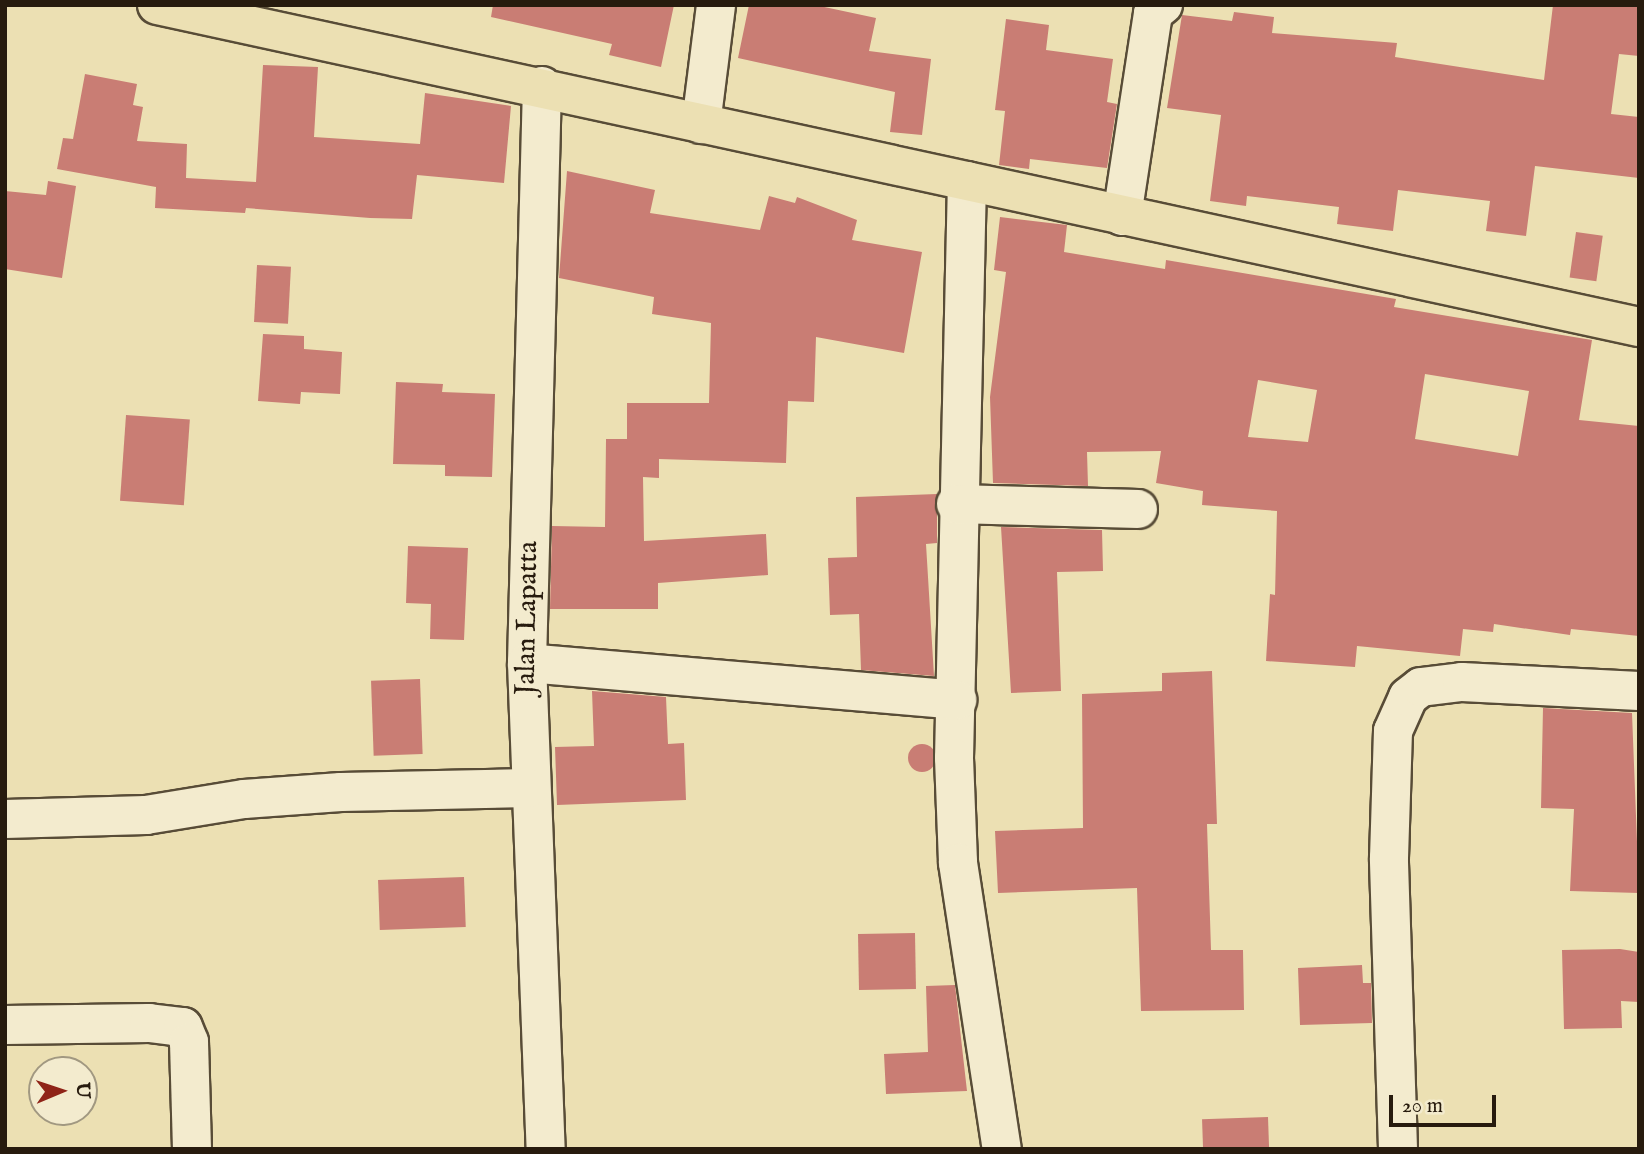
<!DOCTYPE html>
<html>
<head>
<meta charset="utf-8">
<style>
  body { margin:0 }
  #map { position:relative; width:1644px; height:1154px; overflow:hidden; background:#ece0b3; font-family:"IM FELL English",serif }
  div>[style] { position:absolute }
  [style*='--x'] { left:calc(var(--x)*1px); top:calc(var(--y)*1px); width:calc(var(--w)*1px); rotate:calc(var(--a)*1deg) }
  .building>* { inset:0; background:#c97d74; transform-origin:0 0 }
  .round { border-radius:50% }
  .roads { filter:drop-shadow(2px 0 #584c37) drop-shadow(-2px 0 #584c37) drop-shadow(0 2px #584c37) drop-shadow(0 -2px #584c37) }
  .minor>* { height:38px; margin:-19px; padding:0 19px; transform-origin:19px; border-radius:19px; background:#f3ebce }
  .major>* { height:38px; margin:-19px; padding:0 19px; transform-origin:19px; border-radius:19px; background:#ece0b3 }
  span { translate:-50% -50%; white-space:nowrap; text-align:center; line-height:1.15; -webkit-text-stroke:7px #f3ebce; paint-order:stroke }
  .street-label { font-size:28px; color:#271b0e }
  .frame { position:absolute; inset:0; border:7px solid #271b0e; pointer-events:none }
  .north { position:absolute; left:28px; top:1056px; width:70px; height:70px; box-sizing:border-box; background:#f3ebce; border:2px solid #a19881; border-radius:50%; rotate:88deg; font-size:19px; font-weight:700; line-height:28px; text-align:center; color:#271b0e }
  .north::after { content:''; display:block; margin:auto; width:24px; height:32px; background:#8f2418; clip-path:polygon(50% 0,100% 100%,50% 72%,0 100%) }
  .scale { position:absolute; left:1389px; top:1095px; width:107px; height:32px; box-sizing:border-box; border:4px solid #271b0e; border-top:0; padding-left:9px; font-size:21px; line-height:24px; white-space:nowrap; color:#271b0e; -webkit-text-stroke:5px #f3ebce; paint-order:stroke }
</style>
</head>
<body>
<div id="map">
  <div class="building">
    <div style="clip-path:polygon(493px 5px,674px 5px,661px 67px,609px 55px,612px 44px,491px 17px)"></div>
    <div style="clip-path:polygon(749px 5px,815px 5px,876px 18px,869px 51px,931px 59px,922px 135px,890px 132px,895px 92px,738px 58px)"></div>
    <div style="clip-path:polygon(1553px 5px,1639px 5px,1639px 56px,1619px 54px,1611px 114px,1639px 117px,1639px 178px,1535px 166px,1526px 236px,1486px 231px,1490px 201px,1398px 190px,1393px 231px,1337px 224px,1339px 207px,1247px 196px,1246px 206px,1210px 201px,1221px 115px,1167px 108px,1182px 15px,1232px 21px,1234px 12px,1274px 17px,1272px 33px,1397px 43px,1395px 57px,1544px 80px)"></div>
    <div style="clip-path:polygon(1006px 19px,1049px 25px,1046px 50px,1113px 59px,1107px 102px,1117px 104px,1107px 168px,1030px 159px,1029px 169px,999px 165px,1005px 111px,995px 110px)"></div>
    <div style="clip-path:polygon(263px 65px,318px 67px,314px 137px,420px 144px,425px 93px,511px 106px,504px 183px,417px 175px,412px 219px,370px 218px,246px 208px,245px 213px,155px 208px,156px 187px,57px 169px,63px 138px,73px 139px,85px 74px,137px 84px,133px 105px,143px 107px,137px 141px,187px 144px,186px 178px,256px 182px)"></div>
    <div style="clip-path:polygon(567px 171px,655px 190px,650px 213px,760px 230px,769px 196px,795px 203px,797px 197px,857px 220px,852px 240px,922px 252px,904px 353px,816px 337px,814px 402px,788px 401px,786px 463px,659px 459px,659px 478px,643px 477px,644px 541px,766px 534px,768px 575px,658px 583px,658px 609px,550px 609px,552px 526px,605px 527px,606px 439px,627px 439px,627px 403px,709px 403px,711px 323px,652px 314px,654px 297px,559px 278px)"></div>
    <div style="clip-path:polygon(48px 181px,76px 186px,62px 278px,5px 269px,5px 191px,46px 195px)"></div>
    <div style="clip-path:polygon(evenodd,1000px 217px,1067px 225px,1064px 252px,1165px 269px,1166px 260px,1396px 299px,1394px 307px,1592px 340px,1579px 420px,1639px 426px,1639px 636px,1571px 629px,1570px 635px,1494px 624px,1493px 632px,1463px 629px,1460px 656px,1357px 646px,1355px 667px,1266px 661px,1270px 594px,1275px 595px,1277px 511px,1202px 505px,1203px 491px,1156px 483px,1161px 451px,1087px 452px,1088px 486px,993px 483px,990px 397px,1006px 272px,994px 270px,1000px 217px,1425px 374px,1529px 391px,1518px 456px,1415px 439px,1425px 374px,1000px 217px,1258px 380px,1317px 390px,1308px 442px,1248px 437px,1258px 380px)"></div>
    <div style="left:1576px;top:232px;width:27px;height:46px;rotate:8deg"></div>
    <div style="left:257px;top:265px;width:34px;height:57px;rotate:3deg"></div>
    <div style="clip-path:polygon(263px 334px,304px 336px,304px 349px,342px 352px,340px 394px,301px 392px,300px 404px,258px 401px)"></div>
    <div style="clip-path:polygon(396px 382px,443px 384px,442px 392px,495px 394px,492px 477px,445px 476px,445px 465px,393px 464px)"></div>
    <div style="left:126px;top:415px;width:64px;height:86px;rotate:4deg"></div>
    <div style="clip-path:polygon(937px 494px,937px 543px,926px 544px,934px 676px,861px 670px,859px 614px,830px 615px,828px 558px,857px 557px,856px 497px)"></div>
    <div style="clip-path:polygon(1001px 527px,1102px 530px,1103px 571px,1057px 572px,1061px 691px,1011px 693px)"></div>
    <div style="clip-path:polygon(408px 546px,468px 548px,464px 640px,430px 639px,431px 604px,406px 603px)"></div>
    <div style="clip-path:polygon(1212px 671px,1217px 824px,1207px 824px,1211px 950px,1243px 950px,1244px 1010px,1141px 1011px,1137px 888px,998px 893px,995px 831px,1083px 828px,1082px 694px,1162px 691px,1162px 673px)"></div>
    <div style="left:420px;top:679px;width:75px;height:49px;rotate:88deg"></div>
    <div style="clip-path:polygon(592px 691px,666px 697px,668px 744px,684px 743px,686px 800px,557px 805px,555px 747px,594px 746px)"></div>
    <div style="clip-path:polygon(1543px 708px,1632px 713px,1639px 893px,1570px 891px,1574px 809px,1541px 808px)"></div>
    <div class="round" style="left:908px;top:744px;width:28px;height:28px"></div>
    <div style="left:464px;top:877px;width:50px;height:86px;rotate:88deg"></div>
    <div style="left:915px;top:933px;width:56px;height:57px;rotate:89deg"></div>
    <div style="clip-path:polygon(1620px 949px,1639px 952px,1639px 1002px,1621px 1001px,1622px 1028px,1564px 1029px,1562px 950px)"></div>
    <div style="clip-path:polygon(1362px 965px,1363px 983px,1371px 983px,1372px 1023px,1300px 1025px,1298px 968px)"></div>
    <div style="clip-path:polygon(955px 985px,967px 1091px,886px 1094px,884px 1054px,928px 1052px,926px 986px)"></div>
    <div style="left:1268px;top:1117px;width:32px;height:66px;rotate:88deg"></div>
  </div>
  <div class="roads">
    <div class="minor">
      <div style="--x:542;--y:86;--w:577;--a:91.49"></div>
      <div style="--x:527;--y:663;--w:486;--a:87.8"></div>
      <div style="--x:701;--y:124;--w:120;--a:-82.8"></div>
      <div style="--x:967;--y:181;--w:577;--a:91.29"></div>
      <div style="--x:954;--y:758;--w:105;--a:87.8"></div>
      <div style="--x:958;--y:863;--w:289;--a:81.3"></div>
      <div style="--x:1122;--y:216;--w:205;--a:-81.3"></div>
      <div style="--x:1153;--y:13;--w:13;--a:-39"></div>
      <div style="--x:956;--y:504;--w:182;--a:1.6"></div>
      <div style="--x:527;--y:663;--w:432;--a:4.9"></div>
      <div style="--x:5;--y:819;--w:141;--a:-1.6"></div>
      <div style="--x:146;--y:815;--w:99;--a:-9.3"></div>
      <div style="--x:244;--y:799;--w:97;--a:-4.1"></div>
      <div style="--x:341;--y:792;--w:187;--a:-1.2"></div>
      <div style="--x:5;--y:1025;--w:144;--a:-0.8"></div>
      <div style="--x:149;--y:1023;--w:34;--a:7"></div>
      <div style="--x:183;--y:1027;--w:16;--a:68"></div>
      <div style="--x:189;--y:1042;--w:107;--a:88.4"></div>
      <div style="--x:1398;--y:1149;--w:291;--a:-91.8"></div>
      <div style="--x:1389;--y:858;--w:127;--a:-88.2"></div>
      <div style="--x:1393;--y:731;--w:37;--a:-66"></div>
      <div style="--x:1408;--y:697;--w:16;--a:-38"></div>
      <div style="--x:1421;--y:687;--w:41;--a:-7"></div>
      <div style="--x:1462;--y:682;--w:177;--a:2.9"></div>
    </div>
    <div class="major">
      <div style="--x:157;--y:5;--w:1517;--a:12.26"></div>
    </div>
  </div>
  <div class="street-label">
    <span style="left:528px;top:618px;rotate:-89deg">Jalan Lapatta</span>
  </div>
  <div class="frame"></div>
  <div class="north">U</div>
  <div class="scale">20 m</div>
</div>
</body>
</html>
